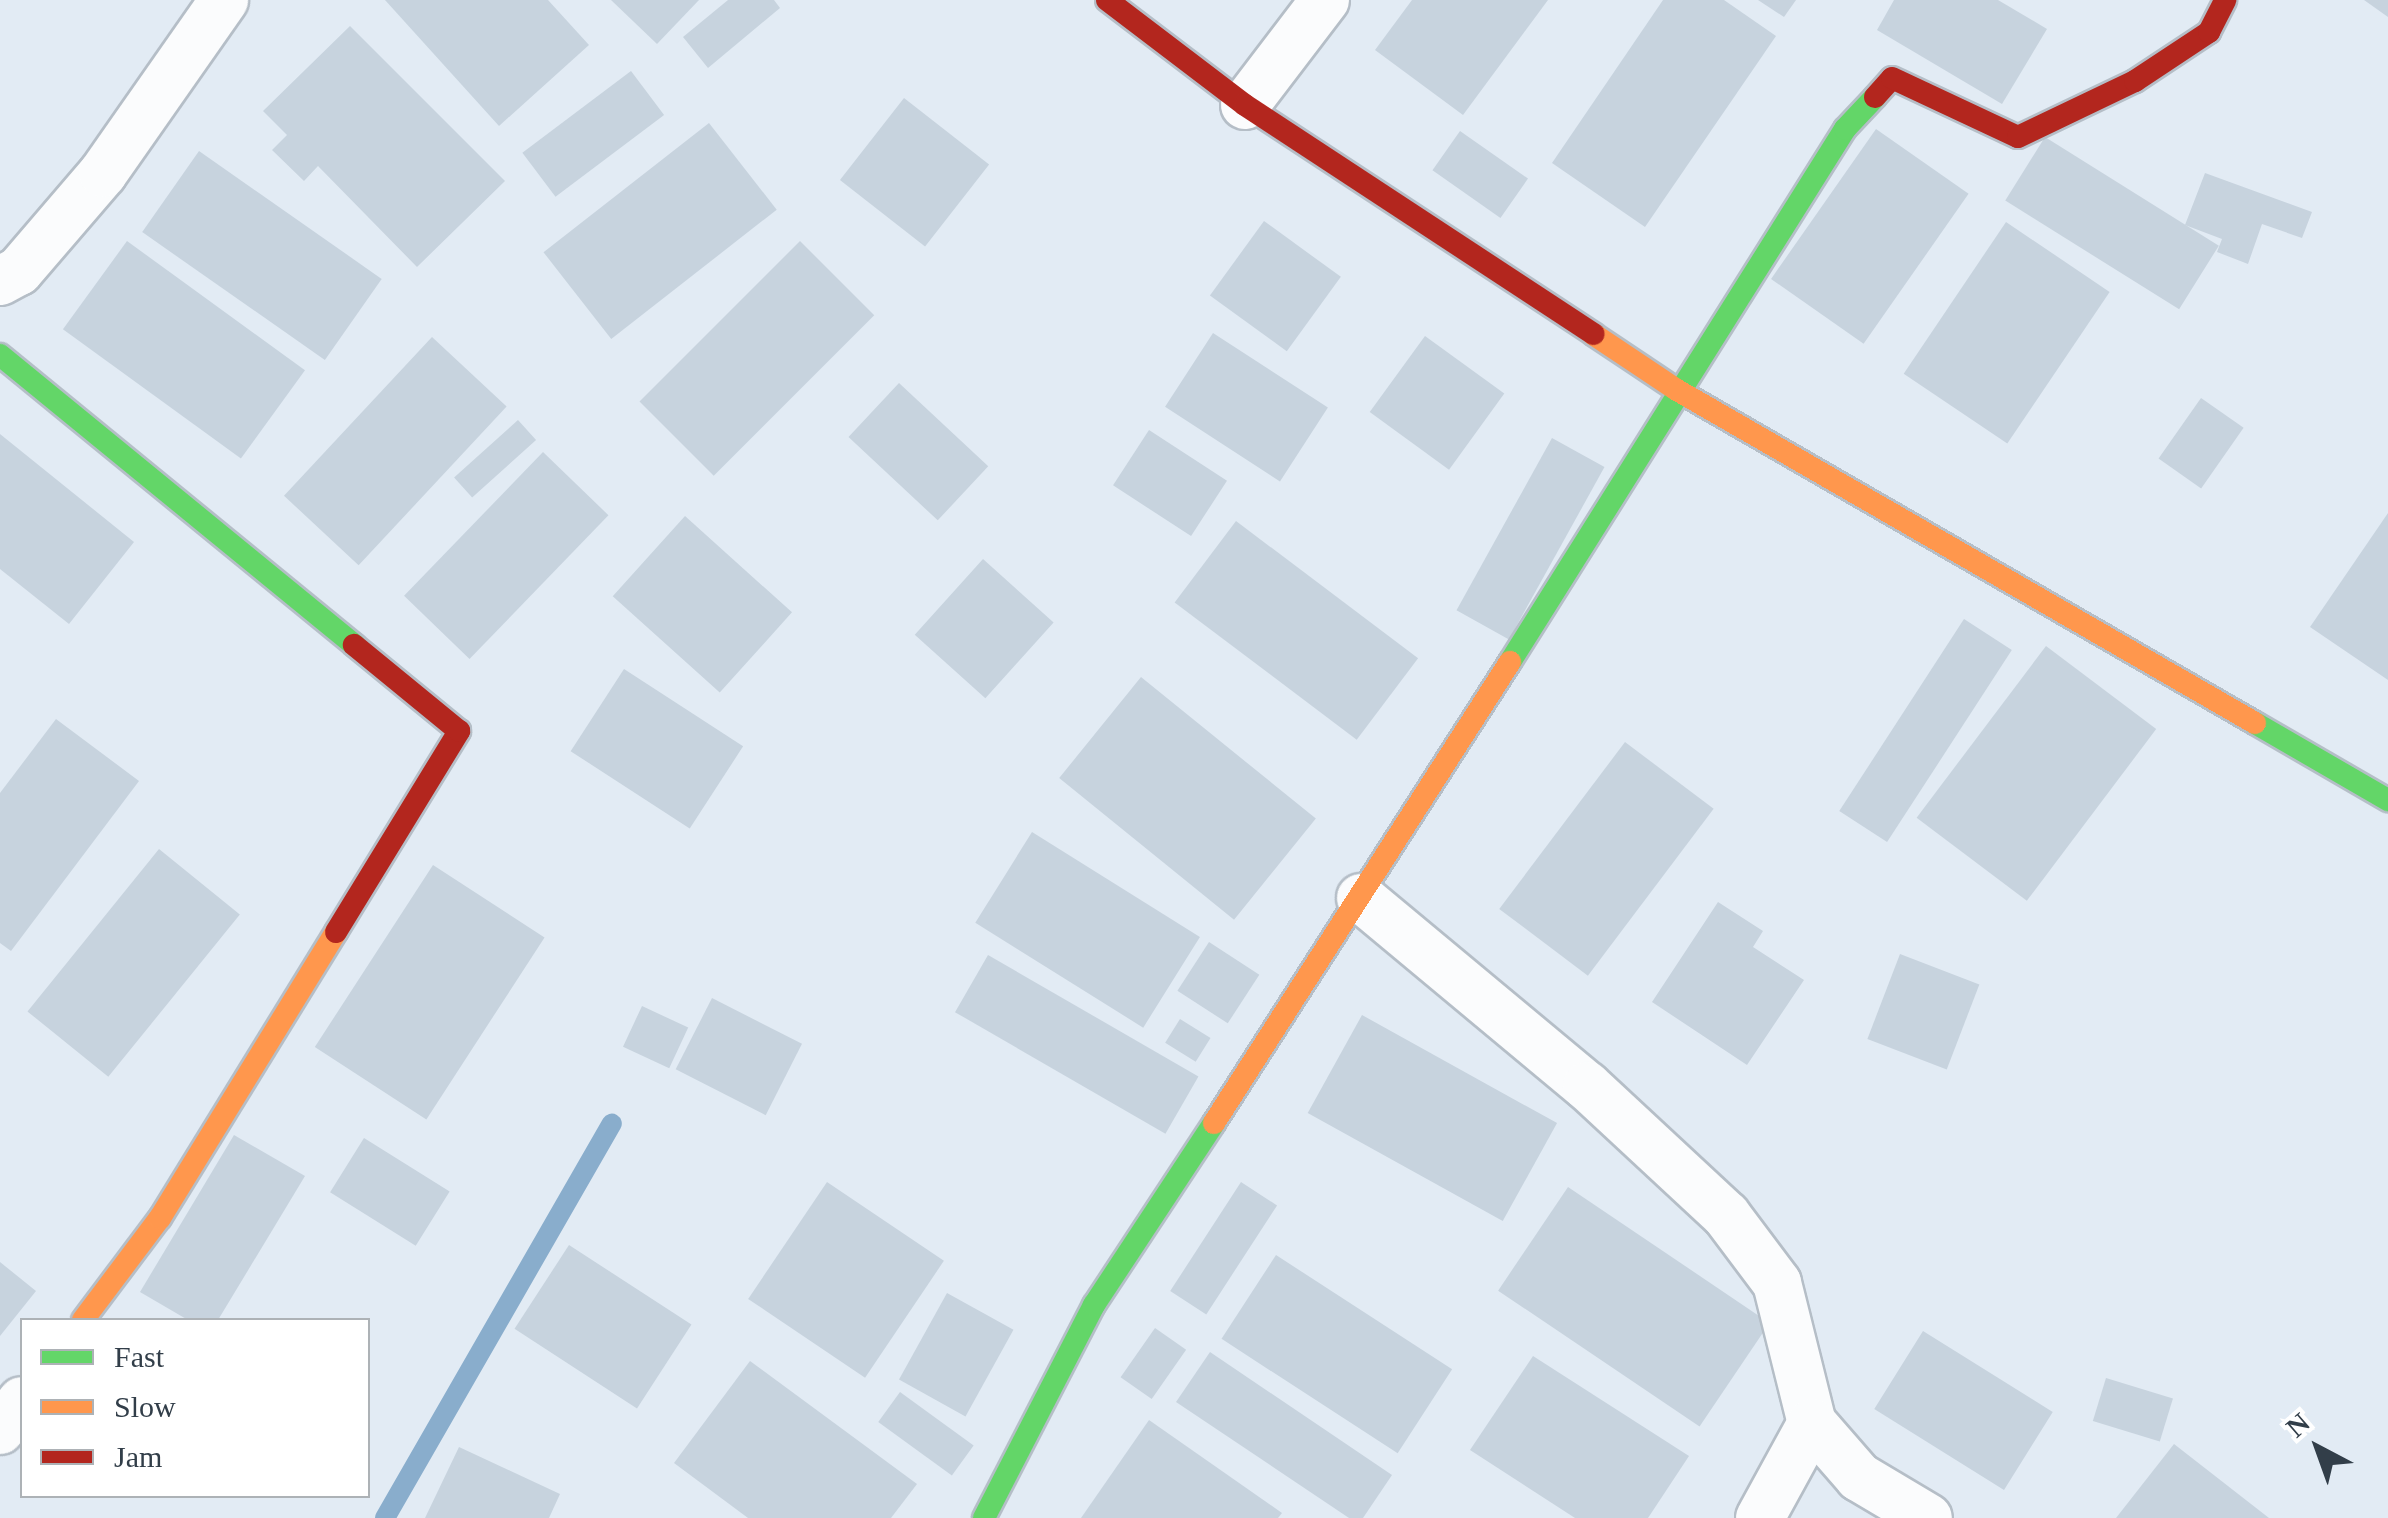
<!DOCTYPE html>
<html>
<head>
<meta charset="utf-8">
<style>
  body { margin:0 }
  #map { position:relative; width:2388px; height:1518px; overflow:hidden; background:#e2ebf4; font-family:"Times New Roman",serif }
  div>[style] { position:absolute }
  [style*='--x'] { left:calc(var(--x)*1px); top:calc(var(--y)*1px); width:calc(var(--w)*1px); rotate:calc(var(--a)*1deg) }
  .stream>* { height:20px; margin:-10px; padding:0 10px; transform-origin:10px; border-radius:10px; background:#89adcc }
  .building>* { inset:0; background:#c7d3de; transform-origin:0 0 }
  .roads { filter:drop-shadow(2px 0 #b5bec7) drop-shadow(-2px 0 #b5bec7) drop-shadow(0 2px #b5bec7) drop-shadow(0 -2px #b5bec7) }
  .street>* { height:48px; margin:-24px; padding:0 24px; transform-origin:24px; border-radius:24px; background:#fbfcfd }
  .fast>* { height:22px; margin:-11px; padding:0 11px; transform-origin:11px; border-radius:11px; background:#63d668 }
  .slow>* { height:22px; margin:-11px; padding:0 11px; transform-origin:11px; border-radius:11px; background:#ff974d }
  .jam>* { height:22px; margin:-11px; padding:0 11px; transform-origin:11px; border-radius:11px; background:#b3261e }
  span { translate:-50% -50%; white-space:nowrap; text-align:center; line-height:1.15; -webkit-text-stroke:10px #fff; paint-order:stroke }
  .legend { position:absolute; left:20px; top:1318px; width:350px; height:180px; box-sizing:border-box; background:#fff; border:2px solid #adb2b6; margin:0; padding:12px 18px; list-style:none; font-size:30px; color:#323e49 }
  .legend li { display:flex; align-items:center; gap:20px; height:50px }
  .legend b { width:50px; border:2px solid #adb2b6 }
  .north { position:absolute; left:2268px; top:1398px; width:100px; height:100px; -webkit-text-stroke:8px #fff; paint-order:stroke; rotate:319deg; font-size:28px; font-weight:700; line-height:40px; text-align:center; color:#323e49 }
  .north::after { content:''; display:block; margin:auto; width:35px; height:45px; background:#323e49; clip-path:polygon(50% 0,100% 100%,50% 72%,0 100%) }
</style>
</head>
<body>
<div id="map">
  <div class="stream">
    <div style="--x:385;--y:1518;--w:455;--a:-60.1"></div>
  </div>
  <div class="building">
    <div style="clip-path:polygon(385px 0,548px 0,589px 45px,499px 126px)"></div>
    <div style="clip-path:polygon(611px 0,699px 0,657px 44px)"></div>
    <div style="clip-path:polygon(728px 0,774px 0,780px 8px,708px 68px,683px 37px)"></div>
    <div style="clip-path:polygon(1412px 0,1548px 0,1463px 115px,1375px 50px)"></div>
    <div style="clip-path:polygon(1663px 0,1724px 0,1776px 36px,1645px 227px,1552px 163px)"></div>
    <div style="clip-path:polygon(1758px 0,1796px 0,1784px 17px)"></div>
    <div style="clip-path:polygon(1894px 0,1998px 0,2047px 29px,2002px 104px,1877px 30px)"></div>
    <div style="clip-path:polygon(2364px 0,2388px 0,2388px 17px)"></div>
    <div style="clip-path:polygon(350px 26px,505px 181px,417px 267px,318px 166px,304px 181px,272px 150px,287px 135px,263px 111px)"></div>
    <div style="left:631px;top:71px;width:55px;height:136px;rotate:53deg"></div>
    <div style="left:904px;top:98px;width:108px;height:104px;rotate:38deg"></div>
    <div style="left:709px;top:123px;width:110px;height:210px;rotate:52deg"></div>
    <div style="left:1876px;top:129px;width:113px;height:183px;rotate:35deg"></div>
    <div style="left:1460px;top:131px;width:83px;height:48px;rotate:35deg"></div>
    <div style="left:2045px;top:137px;width:205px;height:75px;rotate:32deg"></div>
    <div style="left:199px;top:151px;width:223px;height:99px;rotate:35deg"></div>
    <div style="clip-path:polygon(2205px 173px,2312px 212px,2302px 238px,2262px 224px,2248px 264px,2217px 252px,2222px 239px,2185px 225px)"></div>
    <div style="left:1264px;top:221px;width:95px;height:92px;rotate:36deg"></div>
    <div style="left:2006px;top:222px;width:125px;height:183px;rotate:34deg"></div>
    <div style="left:127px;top:241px;width:220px;height:109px;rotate:36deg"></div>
    <div style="left:800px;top:241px;width:105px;height:227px;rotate:45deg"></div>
    <div style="left:1213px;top:333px;width:137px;height:88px;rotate:33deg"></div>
    <div style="left:1425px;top:336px;width:98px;height:94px;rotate:36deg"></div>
    <div style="left:432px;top:337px;width:102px;height:217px;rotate:43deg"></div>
    <div style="left:899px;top:383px;width:122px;height:74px;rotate:43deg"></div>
    <div style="left:2201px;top:398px;width:52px;height:74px;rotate:35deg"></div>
    <div style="left:518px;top:420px;width:27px;height:86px;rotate:48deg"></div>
    <div style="left:1149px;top:430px;width:93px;height:66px;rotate:33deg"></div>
    <div style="clip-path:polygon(0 434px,134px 542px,69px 624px,0 569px)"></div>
    <div style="left:1552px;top:438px;width:60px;height:197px;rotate:29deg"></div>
    <div style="left:543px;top:452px;width:91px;height:200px;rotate:44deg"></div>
    <div style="clip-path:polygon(2388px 513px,2388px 680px,2310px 627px)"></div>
    <div style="left:685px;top:516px;width:144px;height:108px;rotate:42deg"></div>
    <div style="left:1236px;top:521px;width:228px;height:102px;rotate:37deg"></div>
    <div style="left:983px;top:559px;width:95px;height:102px;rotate:42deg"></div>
    <div style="left:1964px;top:619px;width:57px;height:229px;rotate:33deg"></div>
    <div style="left:2046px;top:646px;width:138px;height:215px;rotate:37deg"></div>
    <div style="left:624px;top:669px;width:142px;height:98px;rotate:33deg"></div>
    <div style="left:1141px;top:677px;width:225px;height:130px;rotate:39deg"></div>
    <div style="clip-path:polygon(56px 719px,139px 781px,11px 951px,0 943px,0 793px)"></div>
    <div style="left:1625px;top:742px;width:111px;height:209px;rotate:37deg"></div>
    <div style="left:1032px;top:832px;width:198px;height:107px;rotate:32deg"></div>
    <div style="left:159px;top:849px;width:104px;height:209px;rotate:39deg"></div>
    <div style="left:433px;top:865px;width:133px;height:217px;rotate:33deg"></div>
    <div style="clip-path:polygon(1718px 902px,1763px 931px,1753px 947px,1804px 980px,1747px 1065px,1652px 1002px)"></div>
    <div style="left:1209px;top:942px;width:60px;height:58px;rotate:33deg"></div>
    <div style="left:1900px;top:954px;width:85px;height:91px;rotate:21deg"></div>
    <div style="left:988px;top:955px;width:243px;height:66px;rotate:30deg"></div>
    <div style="left:712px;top:998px;width:101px;height:80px;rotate:27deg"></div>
    <div style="left:642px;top:1006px;width:51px;height:45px;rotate:25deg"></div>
    <div style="left:1362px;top:1015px;width:223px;height:112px;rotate:29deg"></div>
    <div style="left:1180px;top:1019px;width:36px;height:28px;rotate:32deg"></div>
    <div style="clip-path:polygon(234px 1135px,305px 1176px,218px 1320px,188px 1320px,140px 1292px)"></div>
    <div style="left:364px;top:1138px;width:101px;height:64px;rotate:32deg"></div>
    <div style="left:827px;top:1182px;width:141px;height:141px;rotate:34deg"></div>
    <div style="left:1241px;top:1182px;width:43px;height:130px;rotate:33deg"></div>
    <div style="left:1568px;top:1187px;width:243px;height:125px;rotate:34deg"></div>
    <div style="left:569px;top:1245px;width:146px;height:100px;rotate:33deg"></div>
    <div style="left:1276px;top:1255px;width:210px;height:100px;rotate:33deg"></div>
    <div style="clip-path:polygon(0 1262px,36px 1291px,0 1336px)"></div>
    <div style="left:947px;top:1293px;width:76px;height:99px;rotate:29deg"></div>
    <div style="left:1155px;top:1328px;width:38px;height:60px;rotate:35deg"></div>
    <div style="left:1923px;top:1331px;width:153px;height:92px;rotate:32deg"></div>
    <div style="clip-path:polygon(1210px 1352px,1392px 1475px,1363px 1518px,1349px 1518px,1176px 1402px)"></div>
    <div style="clip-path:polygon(1533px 1356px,1689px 1456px,1648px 1518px,1575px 1518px,1470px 1450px)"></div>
    <div style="clip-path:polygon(750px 1361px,917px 1484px,891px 1518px,748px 1518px,674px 1463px)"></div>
    <div style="left:2106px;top:1378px;width:70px;height:45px;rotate:17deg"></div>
    <div style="left:900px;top:1392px;width:91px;height:37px;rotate:36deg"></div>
    <div style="clip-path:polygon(1149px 1420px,1282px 1513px,1278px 1518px,1081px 1518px)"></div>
    <div style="clip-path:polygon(2174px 1444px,2269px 1518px,2116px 1518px)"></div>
    <div style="clip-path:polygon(459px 1447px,560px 1494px,549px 1518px,425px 1518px)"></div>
  </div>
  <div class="roads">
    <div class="street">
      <div style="--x:1245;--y:105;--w:132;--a:-52.7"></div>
      <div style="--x:0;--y:281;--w:21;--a:-28"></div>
      <div style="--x:19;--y:271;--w:129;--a:-49.4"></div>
      <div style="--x:103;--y:173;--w:211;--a:-55"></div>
      <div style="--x:1361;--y:898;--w:294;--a:39.8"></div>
      <div style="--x:1587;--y:1086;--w:190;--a:42.9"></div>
      <div style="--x:1726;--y:1215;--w:85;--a:53.1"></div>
      <div style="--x:1777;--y:1283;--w:144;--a:76"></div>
      <div style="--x:1812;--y:1423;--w:72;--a:49"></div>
      <div style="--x:1859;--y:1477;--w:80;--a:30.7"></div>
      <div style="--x:0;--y:1430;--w:36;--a:-53"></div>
      <div style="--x:1760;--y:1518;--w:108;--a:-61.3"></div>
    </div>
    <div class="fast">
      <div style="--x:0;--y:355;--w:458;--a:39.3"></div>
      <div style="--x:1510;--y:662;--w:630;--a:-57.85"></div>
      <div style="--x:1845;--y:129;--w:44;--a:-46.8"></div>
      <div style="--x:2255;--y:723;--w:154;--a:30.1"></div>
      <div style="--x:984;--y:1518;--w:240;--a:-62.7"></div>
      <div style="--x:1094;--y:1305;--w:218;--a:-56.6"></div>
    </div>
    <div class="slow">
      <div style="--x:1593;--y:334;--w:101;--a:33.7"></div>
      <div style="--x:1677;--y:390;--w:667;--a:29.95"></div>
      <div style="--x:1214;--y:1123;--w:548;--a:-57.3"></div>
      <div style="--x:83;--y:1320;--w:128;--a:-53"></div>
      <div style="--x:160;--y:1218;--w:336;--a:-58.4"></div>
    </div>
    <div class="jam">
      <div style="--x:1107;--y:0;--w:173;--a:37.3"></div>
      <div style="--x:1245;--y:105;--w:417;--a:33.3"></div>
      <div style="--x:1875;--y:97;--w:25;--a:-48"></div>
      <div style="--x:1892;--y:78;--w:139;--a:25.1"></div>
      <div style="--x:2018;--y:137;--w:130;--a:-25.6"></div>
      <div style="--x:2135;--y:81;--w:89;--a:-33.5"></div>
      <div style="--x:2209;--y:32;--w:36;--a:-63"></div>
      <div style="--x:336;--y:932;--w:236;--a:-58.5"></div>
      <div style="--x:459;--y:731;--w:136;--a:-140.7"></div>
    </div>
  </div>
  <ul class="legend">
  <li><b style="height:12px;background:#63d668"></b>Fast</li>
  <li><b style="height:12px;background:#ff974d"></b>Slow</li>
  <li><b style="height:12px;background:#b3261e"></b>Jam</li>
  </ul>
  <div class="north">N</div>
</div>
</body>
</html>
